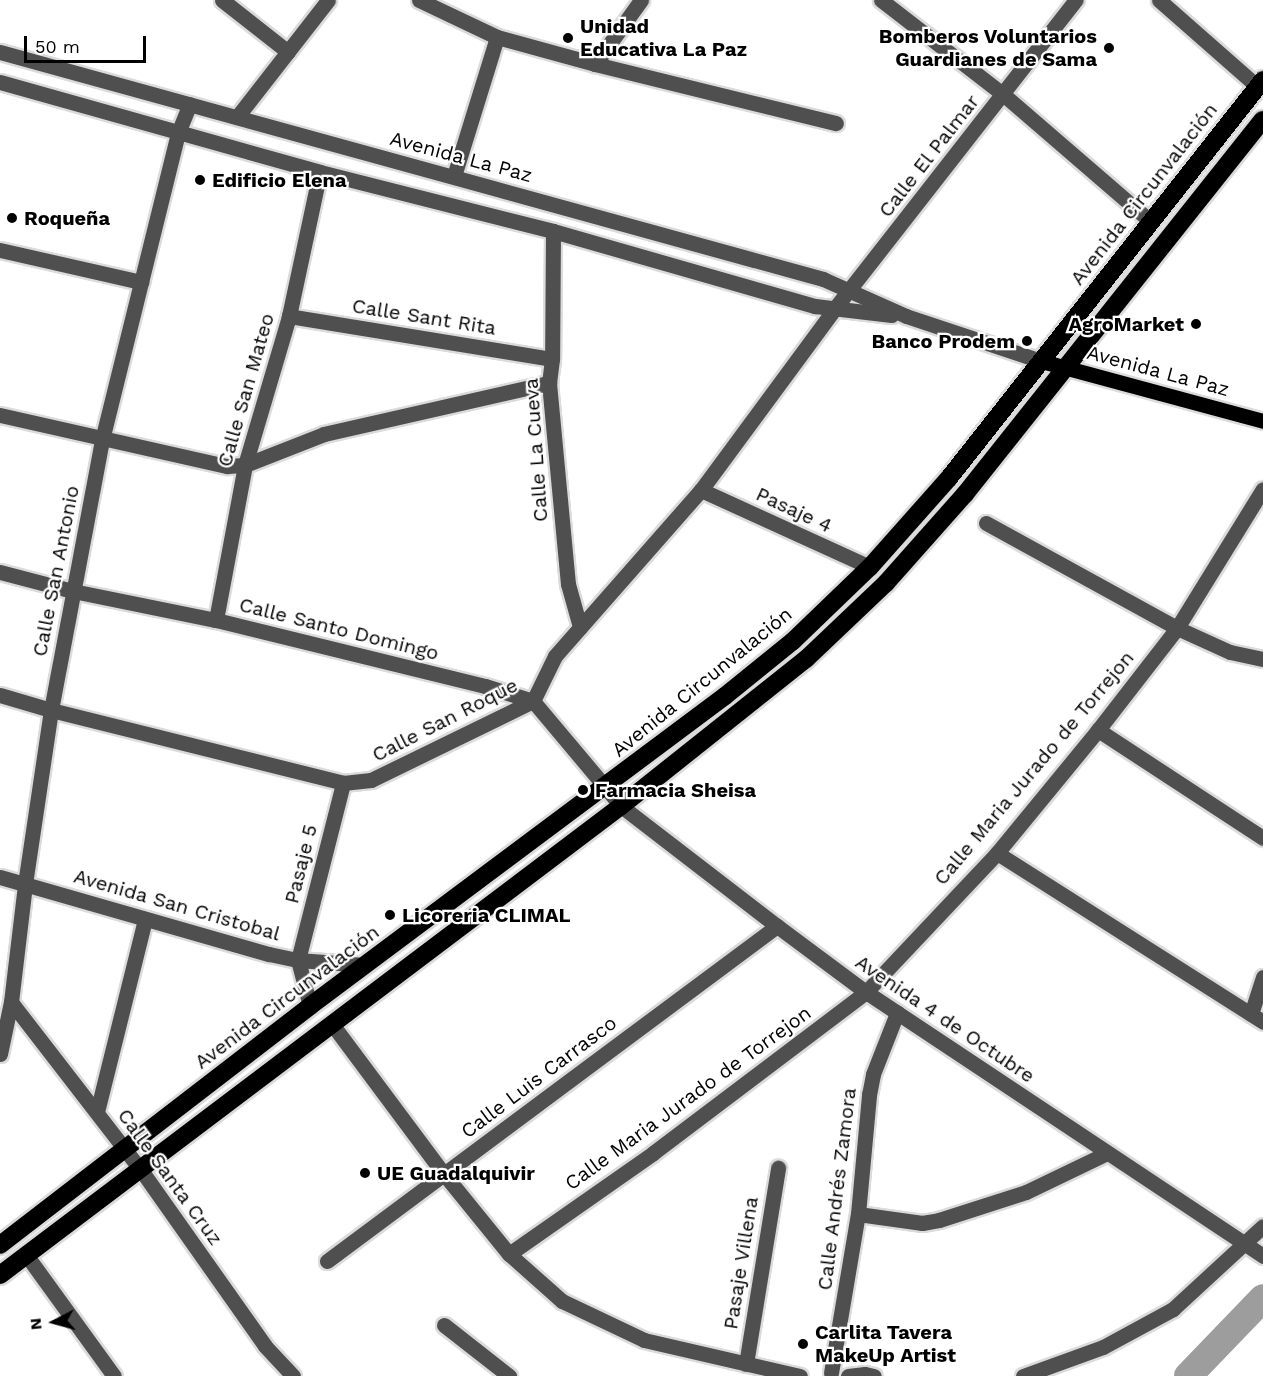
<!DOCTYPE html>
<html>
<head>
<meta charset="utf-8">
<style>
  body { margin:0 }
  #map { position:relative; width:1263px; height:1376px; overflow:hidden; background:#fff; font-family:"Work Sans",sans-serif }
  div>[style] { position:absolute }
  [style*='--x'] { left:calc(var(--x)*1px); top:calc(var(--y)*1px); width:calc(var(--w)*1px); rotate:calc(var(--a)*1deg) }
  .river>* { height:28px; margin:-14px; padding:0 14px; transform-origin:14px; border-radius:14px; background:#9d9d9d }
  .roads { filter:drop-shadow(2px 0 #dbdbdb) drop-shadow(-2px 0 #dbdbdb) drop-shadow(0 2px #dbdbdb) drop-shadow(0 -2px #dbdbdb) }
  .minor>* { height:15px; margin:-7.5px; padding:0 7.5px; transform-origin:7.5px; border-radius:7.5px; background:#4f4f4f }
  .major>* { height:15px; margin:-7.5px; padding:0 7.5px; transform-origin:7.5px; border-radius:7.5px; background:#000 }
  .highway>* { height:18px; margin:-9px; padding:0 9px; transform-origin:9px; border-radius:9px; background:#000 }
  .dots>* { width:16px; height:16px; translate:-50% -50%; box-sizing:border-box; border:3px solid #fff; border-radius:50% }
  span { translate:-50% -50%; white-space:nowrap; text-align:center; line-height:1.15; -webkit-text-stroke:4.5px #fff; paint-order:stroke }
  .poi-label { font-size:20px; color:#000; font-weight:700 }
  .left { translate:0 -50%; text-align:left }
  .right { translate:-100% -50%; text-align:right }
  .street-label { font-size:20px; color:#000 }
  .north { position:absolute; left:24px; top:1292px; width:60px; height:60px; -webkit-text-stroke:4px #fff; paint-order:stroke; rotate:264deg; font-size:16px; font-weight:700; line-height:24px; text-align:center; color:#000 }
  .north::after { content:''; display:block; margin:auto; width:21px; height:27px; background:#000; clip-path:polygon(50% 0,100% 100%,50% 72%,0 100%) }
  .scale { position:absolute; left:24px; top:36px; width:122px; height:27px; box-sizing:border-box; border:3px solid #000; border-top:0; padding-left:8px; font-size:18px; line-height:21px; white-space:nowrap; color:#000; -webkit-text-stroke:4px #fff; paint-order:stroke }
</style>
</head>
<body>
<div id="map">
  <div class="river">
    <div style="--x:1188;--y:1376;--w:108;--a:-46.1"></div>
  </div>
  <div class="roads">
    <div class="minor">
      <div style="--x:222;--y:0;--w:84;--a:38.2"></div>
      <div style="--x:419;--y:0;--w:86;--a:25.4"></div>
      <div style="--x:497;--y:37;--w:102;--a:15.4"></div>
      <div style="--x:595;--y:64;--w:248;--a:13.8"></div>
      <div style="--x:881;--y:0;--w:155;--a:37.7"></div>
      <div style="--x:1004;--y:95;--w:194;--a:40.8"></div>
      <div style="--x:1159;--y:0;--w:132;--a:41.3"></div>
      <div style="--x:0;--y:52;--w:854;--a:15.42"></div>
      <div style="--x:823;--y:279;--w:91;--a:24"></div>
      <div style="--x:906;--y:316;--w:142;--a:18.4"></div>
      <div style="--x:595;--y:64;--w:79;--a:-54.3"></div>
      <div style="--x:0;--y:82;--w:332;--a:15.7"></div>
      <div style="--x:320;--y:172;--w:240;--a:14.2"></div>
      <div style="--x:553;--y:231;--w:273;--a:16"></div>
      <div style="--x:815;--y:306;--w:77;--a:6.8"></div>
      <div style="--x:237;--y:117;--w:148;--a:-52.1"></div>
      <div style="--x:454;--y:176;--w:145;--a:-72.8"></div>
      <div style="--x:553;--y:231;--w:128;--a:90.4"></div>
      <div style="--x:552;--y:359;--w:24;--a:97"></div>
      <div style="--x:549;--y:383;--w:202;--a:84.6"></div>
      <div style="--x:568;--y:584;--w:45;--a:74.4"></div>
      <div style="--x:0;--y:250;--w:145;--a:12.8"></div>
      <div style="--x:289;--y:316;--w:266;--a:9.3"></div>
      <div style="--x:0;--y:415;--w:233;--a:12.7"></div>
      <div style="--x:227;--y:466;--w:18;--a:-3"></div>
      <div style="--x:245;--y:465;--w:85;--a:-21.4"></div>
      <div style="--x:324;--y:434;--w:231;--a:-12.8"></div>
      <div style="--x:701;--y:490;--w:186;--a:24.5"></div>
      <div style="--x:986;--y:523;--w:218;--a:28.8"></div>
      <div style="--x:1177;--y:628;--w:58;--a:24.4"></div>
      <div style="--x:1230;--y:652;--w:34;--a:12"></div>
      <div style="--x:0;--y:572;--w:75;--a:14.6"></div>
      <div style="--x:73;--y:591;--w:146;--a:11.5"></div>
      <div style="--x:216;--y:620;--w:277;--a:13.8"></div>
      <div style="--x:485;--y:686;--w:50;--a:17.4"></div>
      <div style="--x:533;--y:701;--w:137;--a:50"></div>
      <div style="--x:621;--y:806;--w:197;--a:37.6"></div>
      <div style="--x:777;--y:926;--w:111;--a:36.6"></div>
      <div style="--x:866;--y:992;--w:477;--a:33.6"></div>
      <div style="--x:216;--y:620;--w:158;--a:-79.4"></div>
      <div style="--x:245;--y:465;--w:155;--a:-73.5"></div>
      <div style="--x:289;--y:316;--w:147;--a:-77.9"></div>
      <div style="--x:0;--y:695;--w:53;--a:16.4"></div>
      <div style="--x:51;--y:710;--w:301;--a:14"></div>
      <div style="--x:343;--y:783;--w:28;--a:-6"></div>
      <div style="--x:371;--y:780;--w:180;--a:-26"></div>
      <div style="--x:533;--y:701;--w:50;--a:-63.9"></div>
      <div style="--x:555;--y:656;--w:221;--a:-48.7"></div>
      <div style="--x:701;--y:490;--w:226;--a:-53.6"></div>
      <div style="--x:835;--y:308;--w:391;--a:-52"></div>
      <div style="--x:1098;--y:730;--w:197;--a:33.2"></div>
      <div style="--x:997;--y:853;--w:315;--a:32.4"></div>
      <div style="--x:0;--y:877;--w:280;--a:16"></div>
      <div style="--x:269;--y:954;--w:30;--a:12"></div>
      <div style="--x:298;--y:960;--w:67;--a:4.3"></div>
      <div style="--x:11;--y:1002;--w:212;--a:52.3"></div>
      <div style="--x:141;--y:1170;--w:215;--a:54.8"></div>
      <div style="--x:265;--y:1346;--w:41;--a:47"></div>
      <div style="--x:310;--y:1006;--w:48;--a:-104.6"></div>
      <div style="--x:298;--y:960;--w:183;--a:-75.7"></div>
      <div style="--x:1251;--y:1014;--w:39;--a:-72"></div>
      <div style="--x:332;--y:1024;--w:187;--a:53.3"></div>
      <div style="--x:444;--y:1174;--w:103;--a:50.9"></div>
      <div style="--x:509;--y:1254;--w:71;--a:41.6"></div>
      <div style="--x:562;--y:1301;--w:91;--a:25.4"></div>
      <div style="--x:644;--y:1340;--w:160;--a:13"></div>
      <div style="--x:0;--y:1054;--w:53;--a:-78.1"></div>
      <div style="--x:11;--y:1002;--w:119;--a:-83.2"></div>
      <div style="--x:25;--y:884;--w:176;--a:-81.5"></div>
      <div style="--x:51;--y:710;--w:275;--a:-79.3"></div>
      <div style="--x:102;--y:440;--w:316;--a:-76.1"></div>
      <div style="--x:178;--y:133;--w:31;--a:-68"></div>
      <div style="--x:97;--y:1112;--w:199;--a:-76"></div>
      <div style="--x:858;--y:1214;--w:65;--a:8"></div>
      <div style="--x:922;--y:1223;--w:17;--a:-10"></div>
      <div style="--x:939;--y:1220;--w:91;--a:-17.8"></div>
      <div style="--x:1026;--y:1192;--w:90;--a:-25.7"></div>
      <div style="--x:509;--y:1254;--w:176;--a:-35"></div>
      <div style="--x:653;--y:1153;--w:267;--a:-37.1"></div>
      <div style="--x:866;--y:992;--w:191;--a:-46.7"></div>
      <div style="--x:997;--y:853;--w:159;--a:-50.6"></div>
      <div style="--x:1098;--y:730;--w:129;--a:-52.2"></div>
      <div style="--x:1177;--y:628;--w:163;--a:-58.3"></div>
      <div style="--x:27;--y:1256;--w:148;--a:54.1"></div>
      <div style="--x:327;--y:1261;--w:561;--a:-36.67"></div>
      <div style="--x:444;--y:1325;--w:83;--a:38.1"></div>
      <div style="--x:746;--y:1364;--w:199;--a:-80.7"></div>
      <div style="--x:831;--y:1373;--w:161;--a:-80.4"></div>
      <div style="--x:858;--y:1214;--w:120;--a:-84.7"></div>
      <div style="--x:869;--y:1095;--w:21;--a:-79"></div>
      <div style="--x:873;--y:1074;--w:66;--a:-68.5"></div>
      <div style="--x:848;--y:1376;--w:17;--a:-7"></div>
      <div style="--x:865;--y:1374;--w:9;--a:13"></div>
      <div style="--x:1023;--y:1376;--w:85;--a:-19.9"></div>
      <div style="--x:1103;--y:1347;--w:80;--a:-28.5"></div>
      <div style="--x:1173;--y:1309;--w:122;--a:-42.7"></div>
    </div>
    <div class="major">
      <div style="--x:1041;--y:361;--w:230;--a:15.1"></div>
    </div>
    <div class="highway">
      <div style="--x:0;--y:1245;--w:391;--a:-37.6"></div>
      <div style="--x:310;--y:1006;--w:518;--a:-36.76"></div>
      <div style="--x:725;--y:696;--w:87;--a:-39"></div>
      <div style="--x:793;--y:641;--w:107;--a:-43.9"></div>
      <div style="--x:870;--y:567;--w:119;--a:-48.4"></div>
      <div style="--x:949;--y:478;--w:507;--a:-51.73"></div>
      <div style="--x:0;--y:1275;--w:778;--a:-37.06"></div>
      <div style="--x:621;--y:806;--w:236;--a:-38.5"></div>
      <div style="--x:806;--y:659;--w:110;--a:-43.5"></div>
      <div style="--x:886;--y:583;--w:119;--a:-48.4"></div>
      <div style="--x:965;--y:494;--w:478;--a:-51.5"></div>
    </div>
  </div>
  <div class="dots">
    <div style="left:568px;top:38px;background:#000"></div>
    <div style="left:1109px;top:48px;background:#000"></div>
    <div style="left:200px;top:180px;background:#000"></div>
    <div style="left:12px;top:218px;background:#000"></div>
    <div style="left:1196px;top:324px;background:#000"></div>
    <div style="left:1027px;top:341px;background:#000"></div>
    <div style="left:583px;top:790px;background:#000"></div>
    <div style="left:390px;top:915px;background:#000"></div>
    <div style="left:365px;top:1173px;background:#000"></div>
    <div style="left:803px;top:1344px;background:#000"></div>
  </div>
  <div class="poi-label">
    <span class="left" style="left:580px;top:38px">Unidad<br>Educativa La Paz</span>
    <span class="right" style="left:1097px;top:48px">Bomberos Voluntarios<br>Guardianes de Sama</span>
    <span class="left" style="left:212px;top:180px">Edificio Elena</span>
    <span class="left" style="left:24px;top:218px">Roqueña</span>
    <span class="right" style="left:1184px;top:324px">AgroMarket</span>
    <span class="right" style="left:1015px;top:341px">Banco Prodem</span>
    <span class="left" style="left:595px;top:790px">Farmacia Sheisa</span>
    <span class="left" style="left:402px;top:915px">Licoreria CLIMAL</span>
    <span class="left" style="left:377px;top:1173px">UE Guadalquivir</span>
    <span class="left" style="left:815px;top:1344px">Carlita Tavera<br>MakeUp Artist</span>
  </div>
  <div class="street-label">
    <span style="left:929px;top:156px;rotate:-52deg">Calle El Palmar</span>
    <span style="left:461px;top:157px;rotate:15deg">Avenida La Paz</span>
    <span style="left:1144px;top:194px;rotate:-52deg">Avenida Circunvalación</span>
    <span style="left:424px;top:317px;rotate:9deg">Calle Sant Rita</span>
    <span style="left:1158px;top:371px;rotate:15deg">Avenida La Paz</span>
    <span style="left:246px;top:390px;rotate:-74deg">Calle San Mateo</span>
    <span style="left:536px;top:450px;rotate:-94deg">Calle La Cueva</span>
    <span style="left:794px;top:510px;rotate:25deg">Pasaje 4</span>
    <span style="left:56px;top:571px;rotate:-79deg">Calle San Antonio</span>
    <span style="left:339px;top:629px;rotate:14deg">Calle Santo Domingo</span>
    <span style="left:702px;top:682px;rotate:-39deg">Avenida Circunvalación</span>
    <span style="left:445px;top:720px;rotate:-27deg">Calle San Roque</span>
    <span style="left:1034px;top:768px;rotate:-50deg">Calle Maria Jurado de Torrejon</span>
    <span style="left:301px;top:864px;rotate:-76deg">Pasaje 5</span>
    <span style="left:177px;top:905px;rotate:16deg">Avenida San Cristobal</span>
    <span style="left:287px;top:997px;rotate:-37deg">Avenida Circunvalación</span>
    <span style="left:945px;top:1019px;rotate:34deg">Avenida 4 de Octubre</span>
    <span style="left:539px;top:1077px;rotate:-37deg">Calle Luis Carrasco</span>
    <span style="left:688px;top:1098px;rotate:-36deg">Calle Maria Jurado de Torrejon</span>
    <span style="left:170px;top:1177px;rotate:54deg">Calle Santa Cruz</span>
    <span style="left:837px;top:1189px;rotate:-83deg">Calle Andrés Zamora</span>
    <span style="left:741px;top:1263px;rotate:-81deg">Pasaje Villena</span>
  </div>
  <div class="north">N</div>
  <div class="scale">50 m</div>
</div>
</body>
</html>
